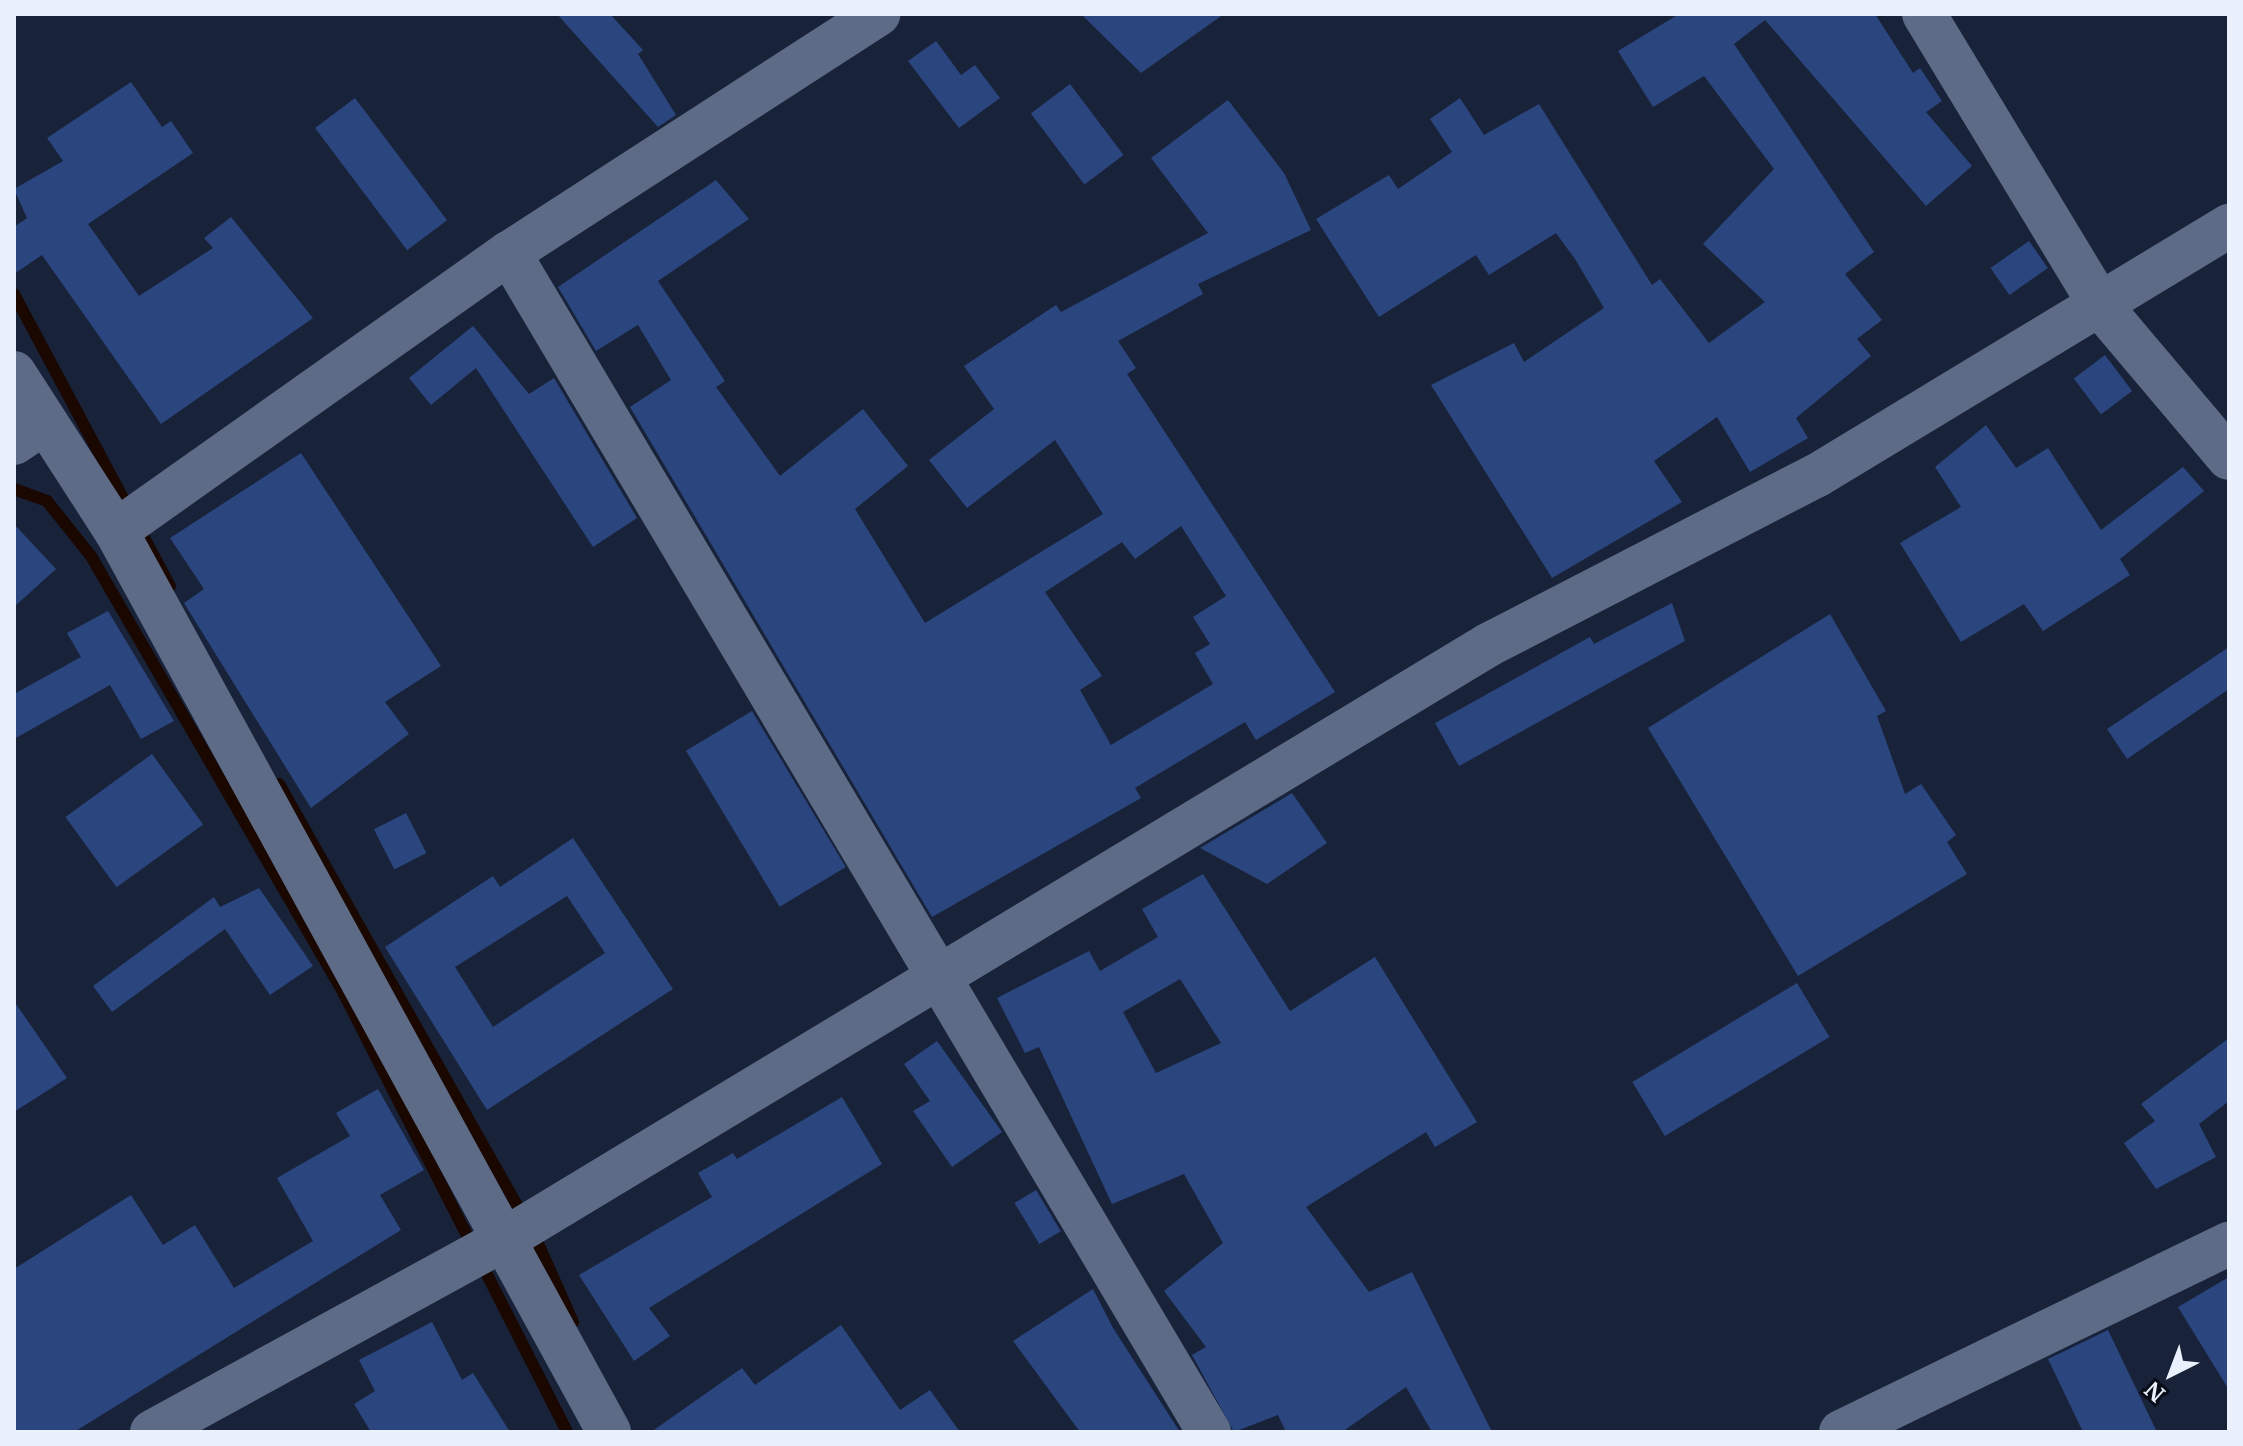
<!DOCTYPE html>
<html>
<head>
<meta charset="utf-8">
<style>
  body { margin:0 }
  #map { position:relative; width:2243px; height:1446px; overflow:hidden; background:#18233a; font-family:Merriweather,serif }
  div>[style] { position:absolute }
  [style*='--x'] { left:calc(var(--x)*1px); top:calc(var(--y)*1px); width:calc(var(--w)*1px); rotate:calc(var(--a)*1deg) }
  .stream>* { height:12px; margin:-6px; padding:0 6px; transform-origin:6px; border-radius:6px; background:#190700 }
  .building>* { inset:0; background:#2b457e; transform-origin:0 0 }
  .minor>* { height:44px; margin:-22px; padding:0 22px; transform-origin:22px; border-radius:22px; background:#5d6b86 }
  span { translate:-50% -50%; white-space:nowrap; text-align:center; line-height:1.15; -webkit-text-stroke:6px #080d17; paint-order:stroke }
  .frame { position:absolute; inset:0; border:16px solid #eaf1fd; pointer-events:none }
  .north { position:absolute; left:2131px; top:1334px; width:80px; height:80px; -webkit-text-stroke:6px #080d17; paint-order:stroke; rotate:222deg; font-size:22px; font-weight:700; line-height:32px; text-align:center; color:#eaf1fd }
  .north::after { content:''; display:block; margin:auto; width:28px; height:36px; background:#eaf1fd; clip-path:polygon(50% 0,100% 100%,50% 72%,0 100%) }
</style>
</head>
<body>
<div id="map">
  <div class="stream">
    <div style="--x:14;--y:294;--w:331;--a:61.9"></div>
    <div style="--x:14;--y:489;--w:35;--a:20"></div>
    <div style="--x:47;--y:501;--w:70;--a:51.3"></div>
    <div style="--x:91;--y:556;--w:504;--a:59.97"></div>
    <div style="--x:343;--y:992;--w:494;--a:63"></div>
    <div style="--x:279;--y:784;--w:523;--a:60.54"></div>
    <div style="--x:536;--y:1239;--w:91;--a:66"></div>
  </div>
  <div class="building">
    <div style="clip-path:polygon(557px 14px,610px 14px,643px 50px,638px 54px,676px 115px,658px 127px)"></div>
    <div style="clip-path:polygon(1081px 14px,1224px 14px,1141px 73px)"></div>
    <div style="clip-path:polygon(1679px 14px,1875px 14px,1913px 73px,1920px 68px,1942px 101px,1926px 112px,1972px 166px,1926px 206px,1765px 20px,1734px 44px,1874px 252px,1845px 274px,1882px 320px,1857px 339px,1871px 356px,1796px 418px,1808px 438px,1750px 472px,1717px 417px,1654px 461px,1682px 502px,1552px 578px,1431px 385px,1514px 343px,1524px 362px,1604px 308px,1575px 259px,1556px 233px,1489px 275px,1476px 255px,1379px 317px,1316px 219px,1389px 175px,1398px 189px,1452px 152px,1430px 119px,1460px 98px,1484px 135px,1539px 104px,1652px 285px,1660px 279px,1709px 343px,1765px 302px,1703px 244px,1774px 169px,1704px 76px,1653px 107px,1618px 51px)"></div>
    <div style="clip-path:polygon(936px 41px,961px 75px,975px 65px,1000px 98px,959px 128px,908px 61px)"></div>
    <div style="clip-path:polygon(131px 82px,162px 127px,171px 121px,193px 153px,88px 224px,139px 296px,213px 248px,204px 238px,231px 217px,313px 318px,161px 424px,42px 255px,14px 274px,14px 227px,27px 218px,14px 189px,63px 161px,47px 138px)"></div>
    <div style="left:1070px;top:84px;width:89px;height:49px;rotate:53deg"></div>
    <div style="left:355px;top:98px;width:153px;height:50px;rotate:53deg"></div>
    <div style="clip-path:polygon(evenodd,1228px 100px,1284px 173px,1311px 230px,1198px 284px,1203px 294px,1118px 341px,1136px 368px,1127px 374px,1335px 692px,1256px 740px,1245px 722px,1135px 788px,1141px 798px,932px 917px,630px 407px,671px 380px,638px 325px,596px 351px,558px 287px,716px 180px,749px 219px,658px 281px,725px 381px,716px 387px,780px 476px,863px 409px,908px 466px,855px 509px,925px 623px,1103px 514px,1055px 440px,967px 508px,929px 460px,994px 409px,964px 366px,1056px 305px,1061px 312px,1208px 233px,1151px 158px,1228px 100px,1181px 526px,1226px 596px,1193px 617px,1210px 644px,1195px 653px,1213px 684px,1111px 745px,1080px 690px,1102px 676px,1045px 592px,1122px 542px,1135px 559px,1181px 526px)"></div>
    <div style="left:2029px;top:241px;width:33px;height:47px;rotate:55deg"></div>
    <div style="clip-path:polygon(473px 326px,529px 394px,554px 378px,637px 518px,593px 547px,476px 368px,431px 405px,409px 378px)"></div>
    <div style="left:2105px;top:355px;width:45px;height:39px;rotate:53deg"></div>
    <div style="clip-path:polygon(1986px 425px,2016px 468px,2048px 448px,2101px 530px,2183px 467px,2204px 491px,2120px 559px,2130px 575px,2043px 631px,2024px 604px,1961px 642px,1900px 543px,1961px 507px,1935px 467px)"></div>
    <div style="clip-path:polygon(301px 453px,441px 666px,385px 702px,409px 734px,311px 808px,184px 603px,204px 589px,170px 538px)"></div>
    <div style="clip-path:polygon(14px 524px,56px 569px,14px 607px)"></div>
    <div style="clip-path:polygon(1672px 603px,1685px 641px,1459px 766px,1435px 723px,1590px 637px,1594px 644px)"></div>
    <div style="clip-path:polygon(108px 611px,174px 721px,141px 739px,110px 685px,14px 739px,14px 694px,81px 657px,67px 633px)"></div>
    <div style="clip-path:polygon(1830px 614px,1886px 711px,1877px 716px,1905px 794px,1921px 784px,1956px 835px,1947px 842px,1967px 874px,1798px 976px,1648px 728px)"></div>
    <div style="clip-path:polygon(2229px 647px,2229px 689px,2127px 759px,2107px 729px)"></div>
    <div style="left:752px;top:711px;width:182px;height:77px;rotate:59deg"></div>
    <div style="left:152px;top:754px;width:87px;height:107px;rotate:54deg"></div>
    <div style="clip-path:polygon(1292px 793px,1327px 843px,1267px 884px,1200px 848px)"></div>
    <div style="left:406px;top:813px;width:45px;height:36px;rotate:63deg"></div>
    <div style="clip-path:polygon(evenodd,573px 838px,673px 989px,487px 1110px,385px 947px,493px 876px,500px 887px,573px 838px,567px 896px,605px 953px,493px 1027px,455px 967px,567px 896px)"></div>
    <div style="clip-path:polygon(evenodd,1203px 874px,1290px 1011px,1375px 957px,1477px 1122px,1435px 1147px,1426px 1132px,1306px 1207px,1369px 1292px,1412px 1272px,1492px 1432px,1432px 1432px,1406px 1387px,1342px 1432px,1286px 1432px,1278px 1415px,1234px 1432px,1192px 1355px,1206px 1347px,1164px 1291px,1223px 1243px,1184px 1174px,1112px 1204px,1039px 1047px,1025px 1053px,997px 998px,1089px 951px,1100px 971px,1158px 937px,1142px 909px,1203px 874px,1180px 979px,1221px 1043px,1156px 1073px,1123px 1012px,1180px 979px)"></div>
    <div style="clip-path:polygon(259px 888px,313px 966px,270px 995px,225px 929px,112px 1012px,93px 986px,214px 897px,220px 907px)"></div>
    <div style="left:1797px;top:983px;width:63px;height:192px;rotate:59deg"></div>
    <div style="clip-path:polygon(14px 1001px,67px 1078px,14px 1112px)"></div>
    <div style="clip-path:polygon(2229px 1038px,2229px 1101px,2199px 1124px,2216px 1157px,2156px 1189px,2124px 1143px,2155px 1121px,2141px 1104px)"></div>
    <div style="clip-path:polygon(937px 1041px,1002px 1132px,952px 1167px,913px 1111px,930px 1101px,904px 1064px)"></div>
    <div style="clip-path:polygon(378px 1089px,424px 1170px,380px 1195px,401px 1230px,74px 1432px,14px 1432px,14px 1269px,131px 1195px,163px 1245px,195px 1225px,234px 1288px,313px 1241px,277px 1178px,350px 1136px,336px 1113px)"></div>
    <div style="clip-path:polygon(842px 1097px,882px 1164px,649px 1308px,670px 1336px,634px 1361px,579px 1275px,712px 1197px,698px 1173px,733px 1153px,737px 1159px)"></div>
    <div style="left:1036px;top:1190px;width:48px;height:25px;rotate:59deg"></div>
    <div style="clip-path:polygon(2229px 1277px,2229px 1390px,2178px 1307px)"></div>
    <div style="clip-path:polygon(1093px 1289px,1113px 1328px,1180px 1432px,1080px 1432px,1013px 1341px)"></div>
    <div style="clip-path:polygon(432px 1322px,462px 1380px,473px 1373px,510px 1432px,371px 1432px,354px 1404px,375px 1391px,359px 1360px)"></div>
    <div style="clip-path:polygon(841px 1325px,900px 1410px,930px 1390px,960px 1432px,651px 1432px,742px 1368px,755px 1385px)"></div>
    <div style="clip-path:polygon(2108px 1330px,2157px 1432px,2083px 1432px,2048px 1359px)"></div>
  </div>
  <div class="minor">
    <div style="--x:1924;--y:14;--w:345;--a:58.8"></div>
    <div style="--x:2103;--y:309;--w:195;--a:49.8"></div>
    <div style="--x:509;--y:253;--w:1371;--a:59.3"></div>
    <div style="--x:14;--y:373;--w:188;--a:57.2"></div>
    <div style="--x:116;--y:531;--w:1027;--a:61.31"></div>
    <div style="--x:14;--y:443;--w:37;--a:-34"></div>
    <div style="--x:116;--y:531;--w:481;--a:-35.3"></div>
    <div style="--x:509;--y:253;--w:440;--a:-32.9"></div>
    <div style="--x:152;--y:1432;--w:402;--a:-28.7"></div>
    <div style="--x:505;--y:1239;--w:1149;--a:-31.14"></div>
    <div style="--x:1488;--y:645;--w:369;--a:-27.3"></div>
    <div style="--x:1816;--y:476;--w:483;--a:-31.2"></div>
    <div style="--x:1841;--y:1432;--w:431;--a:-25.9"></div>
  </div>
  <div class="frame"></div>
  <div class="north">N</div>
</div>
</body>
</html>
